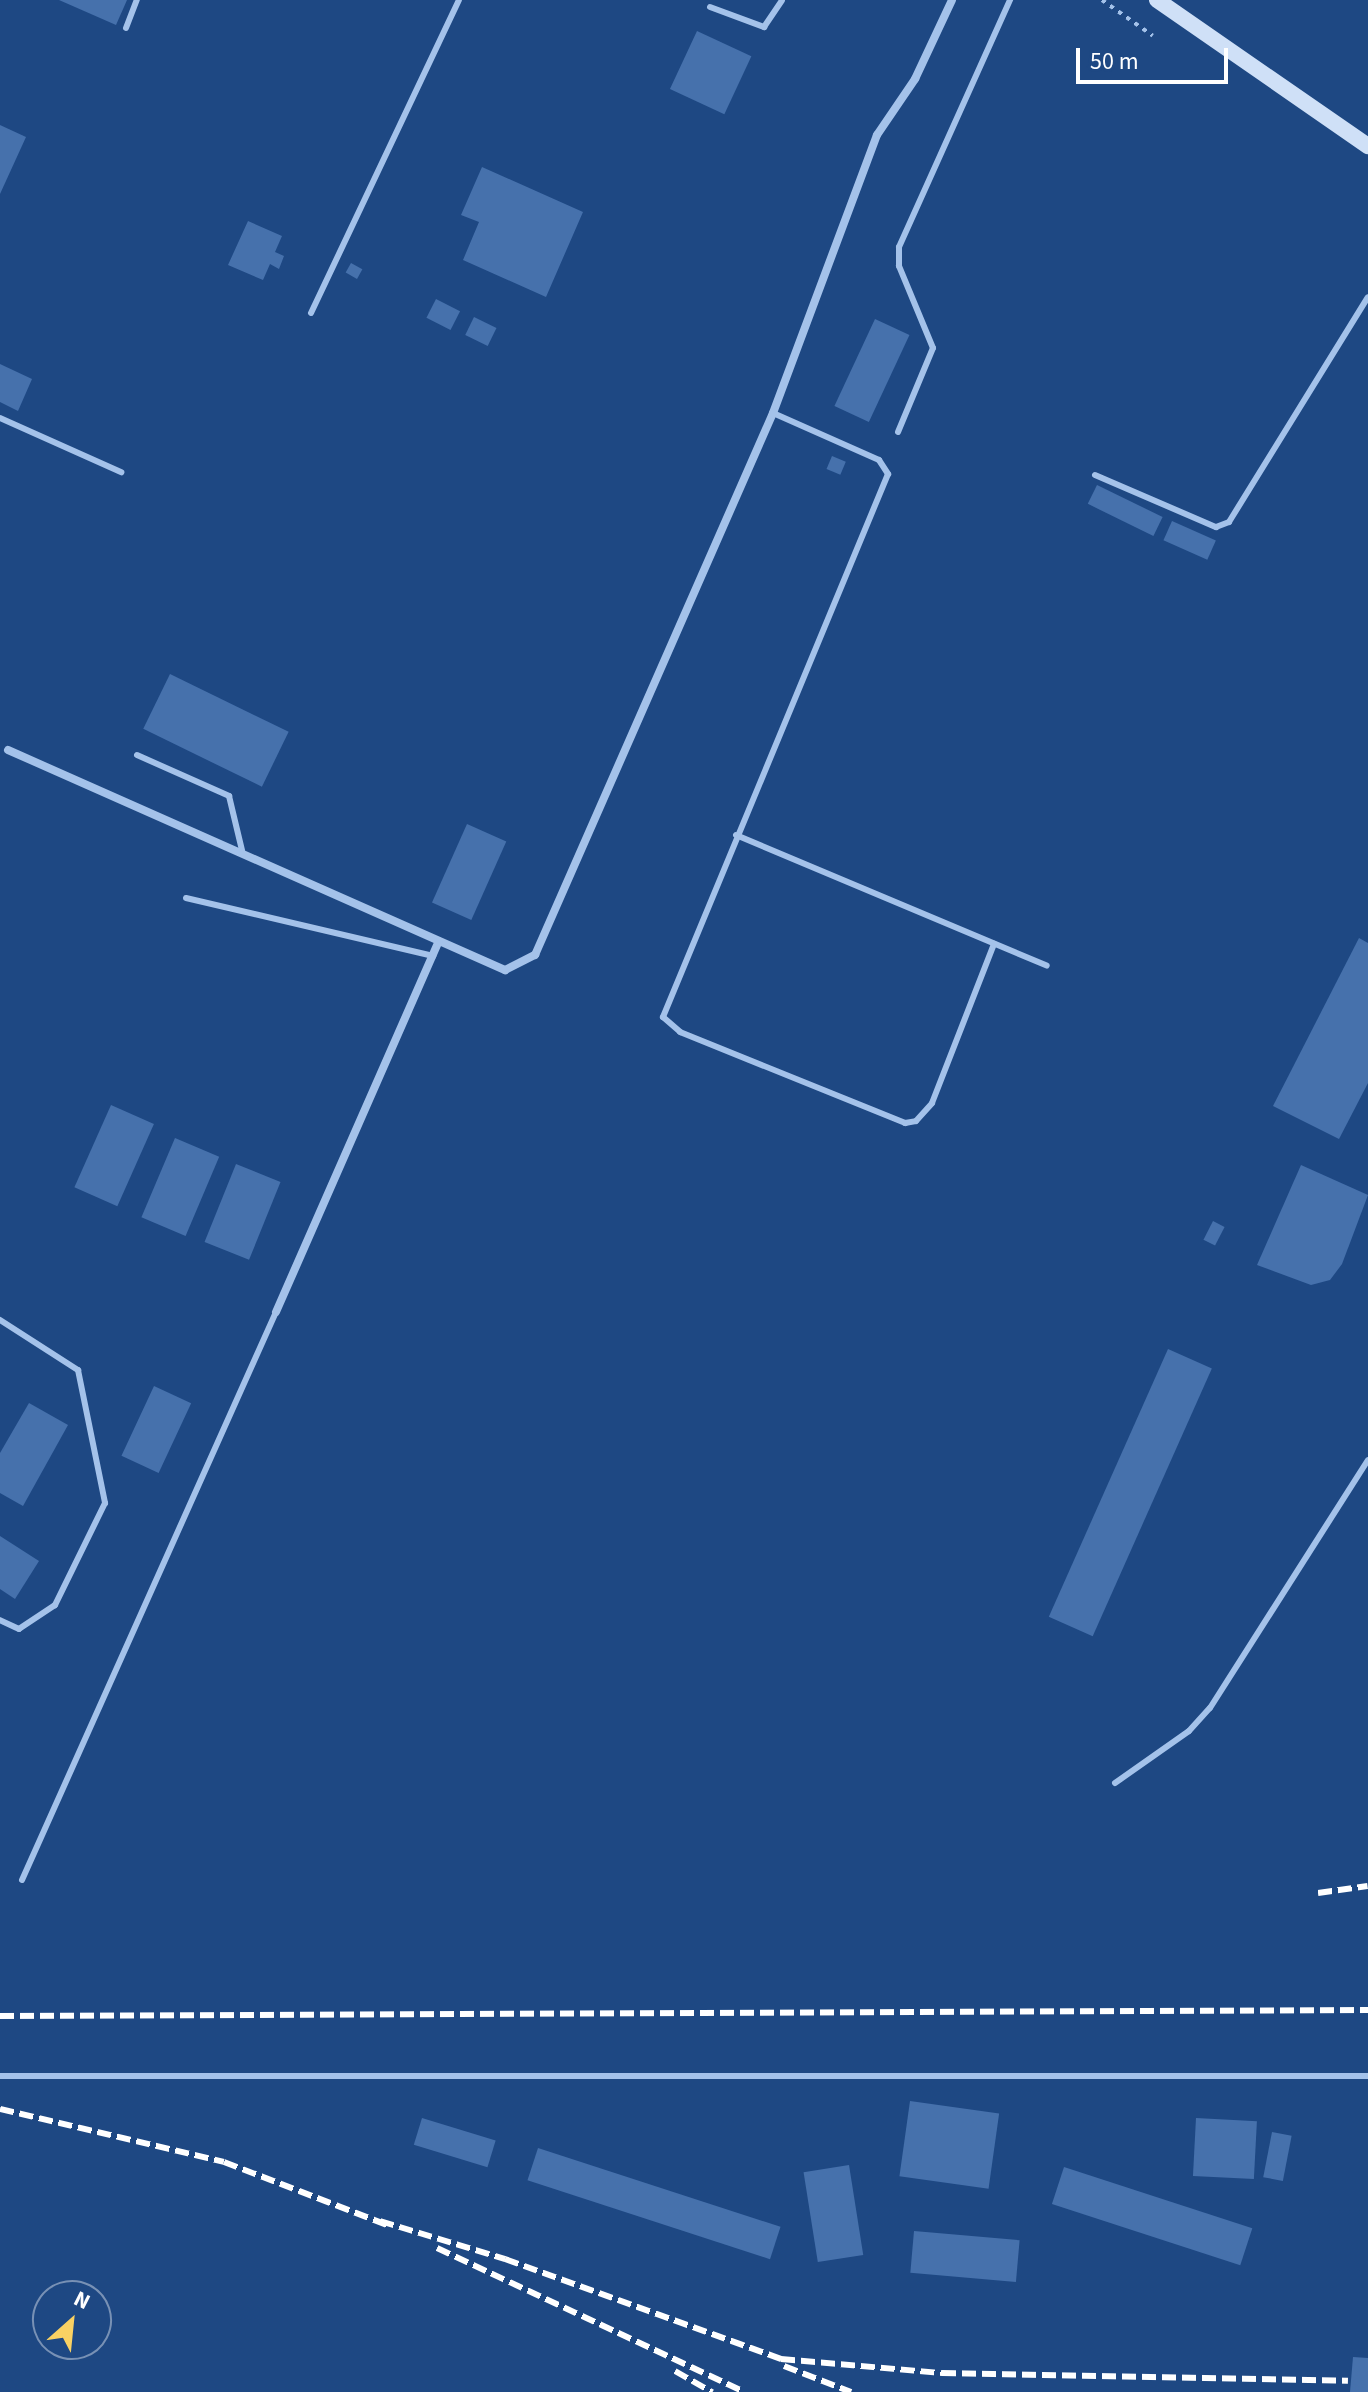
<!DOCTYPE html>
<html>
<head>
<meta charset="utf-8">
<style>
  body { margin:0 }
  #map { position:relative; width:1368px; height:2392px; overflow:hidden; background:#1e4883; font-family:"Source Sans 3",sans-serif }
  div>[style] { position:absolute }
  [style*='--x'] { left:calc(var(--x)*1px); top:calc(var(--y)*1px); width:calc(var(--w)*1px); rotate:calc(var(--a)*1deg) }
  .building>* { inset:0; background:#4671ac; transform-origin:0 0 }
  .path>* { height:4px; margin-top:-2px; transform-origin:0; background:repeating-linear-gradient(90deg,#a4c2ea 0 4px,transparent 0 10px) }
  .lane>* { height:6px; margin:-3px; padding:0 3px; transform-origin:3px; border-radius:3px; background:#a4c2ea }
  .street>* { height:8px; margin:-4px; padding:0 4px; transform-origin:4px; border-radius:4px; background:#a4c2ea }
  .secondary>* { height:16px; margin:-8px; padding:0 8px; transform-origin:8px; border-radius:8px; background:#cfe0f7 }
  .rail>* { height:6px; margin-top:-3px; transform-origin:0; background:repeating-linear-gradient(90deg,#fff 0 14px,transparent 0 20px) }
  span { translate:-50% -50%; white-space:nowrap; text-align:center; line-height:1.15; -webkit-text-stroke:8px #1e4883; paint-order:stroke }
  .north { position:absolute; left:32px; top:2280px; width:80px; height:80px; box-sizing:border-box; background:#1e4883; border:2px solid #7891b5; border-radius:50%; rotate:27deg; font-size:22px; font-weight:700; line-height:32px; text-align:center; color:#fff }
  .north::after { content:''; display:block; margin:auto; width:28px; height:36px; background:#f9d163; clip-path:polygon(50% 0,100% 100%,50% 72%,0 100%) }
  .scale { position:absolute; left:1076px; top:48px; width:152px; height:36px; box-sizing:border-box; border:4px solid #fff; border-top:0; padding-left:10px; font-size:24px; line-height:28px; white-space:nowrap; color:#fff; -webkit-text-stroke:6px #1e4883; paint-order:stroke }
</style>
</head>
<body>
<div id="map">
  <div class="building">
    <div style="clip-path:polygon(59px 0,127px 0,116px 25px)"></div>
    <div style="left:697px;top:31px;width:60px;height:64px;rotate:25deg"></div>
    <div style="clip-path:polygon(0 125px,26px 137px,0 194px)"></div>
    <div style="clip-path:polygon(482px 167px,583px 212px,546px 297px,463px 260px,479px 222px,461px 215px)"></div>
    <div style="clip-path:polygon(248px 221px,282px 236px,275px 252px,284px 256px,279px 269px,270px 264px,263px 280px,228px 265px)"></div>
    <div style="left:351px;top:263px;width:13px;height:11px;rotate:29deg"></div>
    <div style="left:436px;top:299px;width:27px;height:21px;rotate:27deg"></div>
    <div style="left:474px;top:317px;width:25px;height:20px;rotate:26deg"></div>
    <div style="left:875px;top:319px;width:38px;height:96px;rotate:25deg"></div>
    <div style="clip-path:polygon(0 364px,32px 379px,18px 411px,0 402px)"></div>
    <div style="left:832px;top:456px;width:15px;height:14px;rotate:23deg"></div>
    <div style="left:1097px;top:485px;width:73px;height:21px;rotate:26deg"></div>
    <div style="left:1172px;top:521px;width:48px;height:21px;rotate:24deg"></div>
    <div style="left:170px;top:674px;width:132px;height:61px;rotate:26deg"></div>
    <div style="left:467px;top:824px;width:43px;height:86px;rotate:24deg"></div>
    <div style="clip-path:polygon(1359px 938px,1368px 943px,1368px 1083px,1339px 1139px,1273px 1106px)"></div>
    <div style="left:111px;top:1105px;width:47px;height:90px;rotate:24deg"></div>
    <div style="left:175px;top:1138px;width:48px;height:86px;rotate:23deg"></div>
    <div style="left:236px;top:1164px;width:48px;height:84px;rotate:22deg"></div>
    <div style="clip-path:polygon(1301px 1165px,1368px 1195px,1342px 1264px,1330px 1280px,1311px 1285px,1257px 1265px)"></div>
    <div style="left:1213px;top:1221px;width:13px;height:21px;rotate:27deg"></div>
    <div style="left:1168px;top:1349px;width:48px;height:293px;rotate:24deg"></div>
    <div style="left:154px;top:1386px;width:41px;height:77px;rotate:25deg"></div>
    <div style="clip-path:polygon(29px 1403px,68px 1425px,23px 1506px,0 1493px,0 1453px)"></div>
    <div style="clip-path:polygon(0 1536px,39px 1561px,15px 1599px,0 1589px)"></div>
    <div style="left:910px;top:2101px;width:90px;height:76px;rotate:8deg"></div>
    <div style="left:422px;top:2118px;width:77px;height:28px;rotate:17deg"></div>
    <div style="left:1196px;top:2118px;width:61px;height:58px;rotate:3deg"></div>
    <div style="left:1272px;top:2132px;width:20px;height:46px;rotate:11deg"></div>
    <div style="left:538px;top:2148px;width:255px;height:34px;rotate:18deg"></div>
    <div style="left:849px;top:2165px;width:91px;height:46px;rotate:81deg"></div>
    <div style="left:1064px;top:2167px;width:198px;height:39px;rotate:18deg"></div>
    <div style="left:914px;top:2231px;width:106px;height:42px;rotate:5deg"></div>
    <div style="clip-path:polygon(1353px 2357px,1368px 2358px,1368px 2392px,1350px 2392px)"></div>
  </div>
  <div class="path">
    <div style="--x:1102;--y:0;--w:62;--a:35.2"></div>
  </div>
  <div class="lane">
    <div style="--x:710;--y:7;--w:58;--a:20.3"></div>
    <div style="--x:764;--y:27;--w:32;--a:-56"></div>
    <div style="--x:126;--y:28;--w:30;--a:-69"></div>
    <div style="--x:311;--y:313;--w:346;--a:-64.7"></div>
    <div style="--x:773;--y:413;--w:116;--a:23.9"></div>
    <div style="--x:879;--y:460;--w:17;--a:57"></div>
    <div style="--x:888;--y:474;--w:588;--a:112.51"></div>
    <div style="--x:663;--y:1017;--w:23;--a:41"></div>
    <div style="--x:680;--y:1032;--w:243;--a:22"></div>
    <div style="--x:905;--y:1123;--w:11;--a:-10"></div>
    <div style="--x:916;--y:1121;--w:24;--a:-48"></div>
    <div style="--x:932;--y:1103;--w:171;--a:-68.7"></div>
    <div style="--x:0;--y:418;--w:133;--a:24.1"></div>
    <div style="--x:898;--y:432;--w:91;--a:-67.4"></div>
    <div style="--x:933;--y:348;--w:89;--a:-112.5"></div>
    <div style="--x:899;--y:266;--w:19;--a:-90"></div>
    <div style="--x:899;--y:247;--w:271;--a:-65.8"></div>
    <div style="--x:1095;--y:475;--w:132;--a:23.3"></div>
    <div style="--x:1216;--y:527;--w:14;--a:-21"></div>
    <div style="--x:1229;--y:522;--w:264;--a:-58.3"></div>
    <div style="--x:137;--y:755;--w:101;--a:24"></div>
    <div style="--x:229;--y:796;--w:56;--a:76.5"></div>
    <div style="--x:736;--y:835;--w:337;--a:22.8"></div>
    <div style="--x:186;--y:898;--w:254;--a:13.2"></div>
    <div style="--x:0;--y:1320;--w:93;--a:32.7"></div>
    <div style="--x:78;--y:1370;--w:136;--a:78.5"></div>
    <div style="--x:105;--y:1503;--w:114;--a:116.1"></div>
    <div style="--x:55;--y:1605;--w:43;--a:146.3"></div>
    <div style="--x:19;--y:1629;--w:21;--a:-155"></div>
    <div style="--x:1115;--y:1783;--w:90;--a:-35.1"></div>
    <div style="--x:1189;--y:1731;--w:31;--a:-48"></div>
    <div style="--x:1210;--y:1708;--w:294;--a:-57.5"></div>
    <div style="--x:22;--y:1880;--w:622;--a:-65.91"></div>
    <div style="--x:0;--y:2076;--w:1368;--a:0"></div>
  </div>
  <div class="street">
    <div style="--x:8;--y:750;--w:544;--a:23.88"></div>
    <div style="--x:505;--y:970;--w:34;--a:-27"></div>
    <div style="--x:535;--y:955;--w:592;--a:-66.29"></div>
    <div style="--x:773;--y:413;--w:297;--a:-69.5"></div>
    <div style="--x:877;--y:135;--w:68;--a:-55.8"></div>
    <div style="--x:915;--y:79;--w:87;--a:-64.9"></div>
    <div style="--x:276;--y:1312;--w:405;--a:-66.3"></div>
  </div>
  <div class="secondary">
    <div style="--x:1157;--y:0;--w:257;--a:34.7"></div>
  </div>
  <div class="rail">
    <div style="--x:1318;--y:1893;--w:50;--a:-8"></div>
    <div style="--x:0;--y:2016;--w:1368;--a:-0.25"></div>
    <div style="--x:0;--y:2109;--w:230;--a:13.3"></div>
    <div style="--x:224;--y:2162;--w:178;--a:21.1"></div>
    <div style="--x:380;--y:2221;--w:131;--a:16.9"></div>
    <div style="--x:505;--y:2259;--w:294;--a:19.9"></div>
    <div style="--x:781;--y:2359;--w:162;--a:5"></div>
    <div style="--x:942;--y:2373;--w:406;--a:1.1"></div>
    <div style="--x:437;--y:2248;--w:339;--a:25.1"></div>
    <div style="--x:784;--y:2366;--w:72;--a:21.2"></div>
    <div style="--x:675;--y:2371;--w:43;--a:29.6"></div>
  </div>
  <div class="north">N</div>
  <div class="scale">50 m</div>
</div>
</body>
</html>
